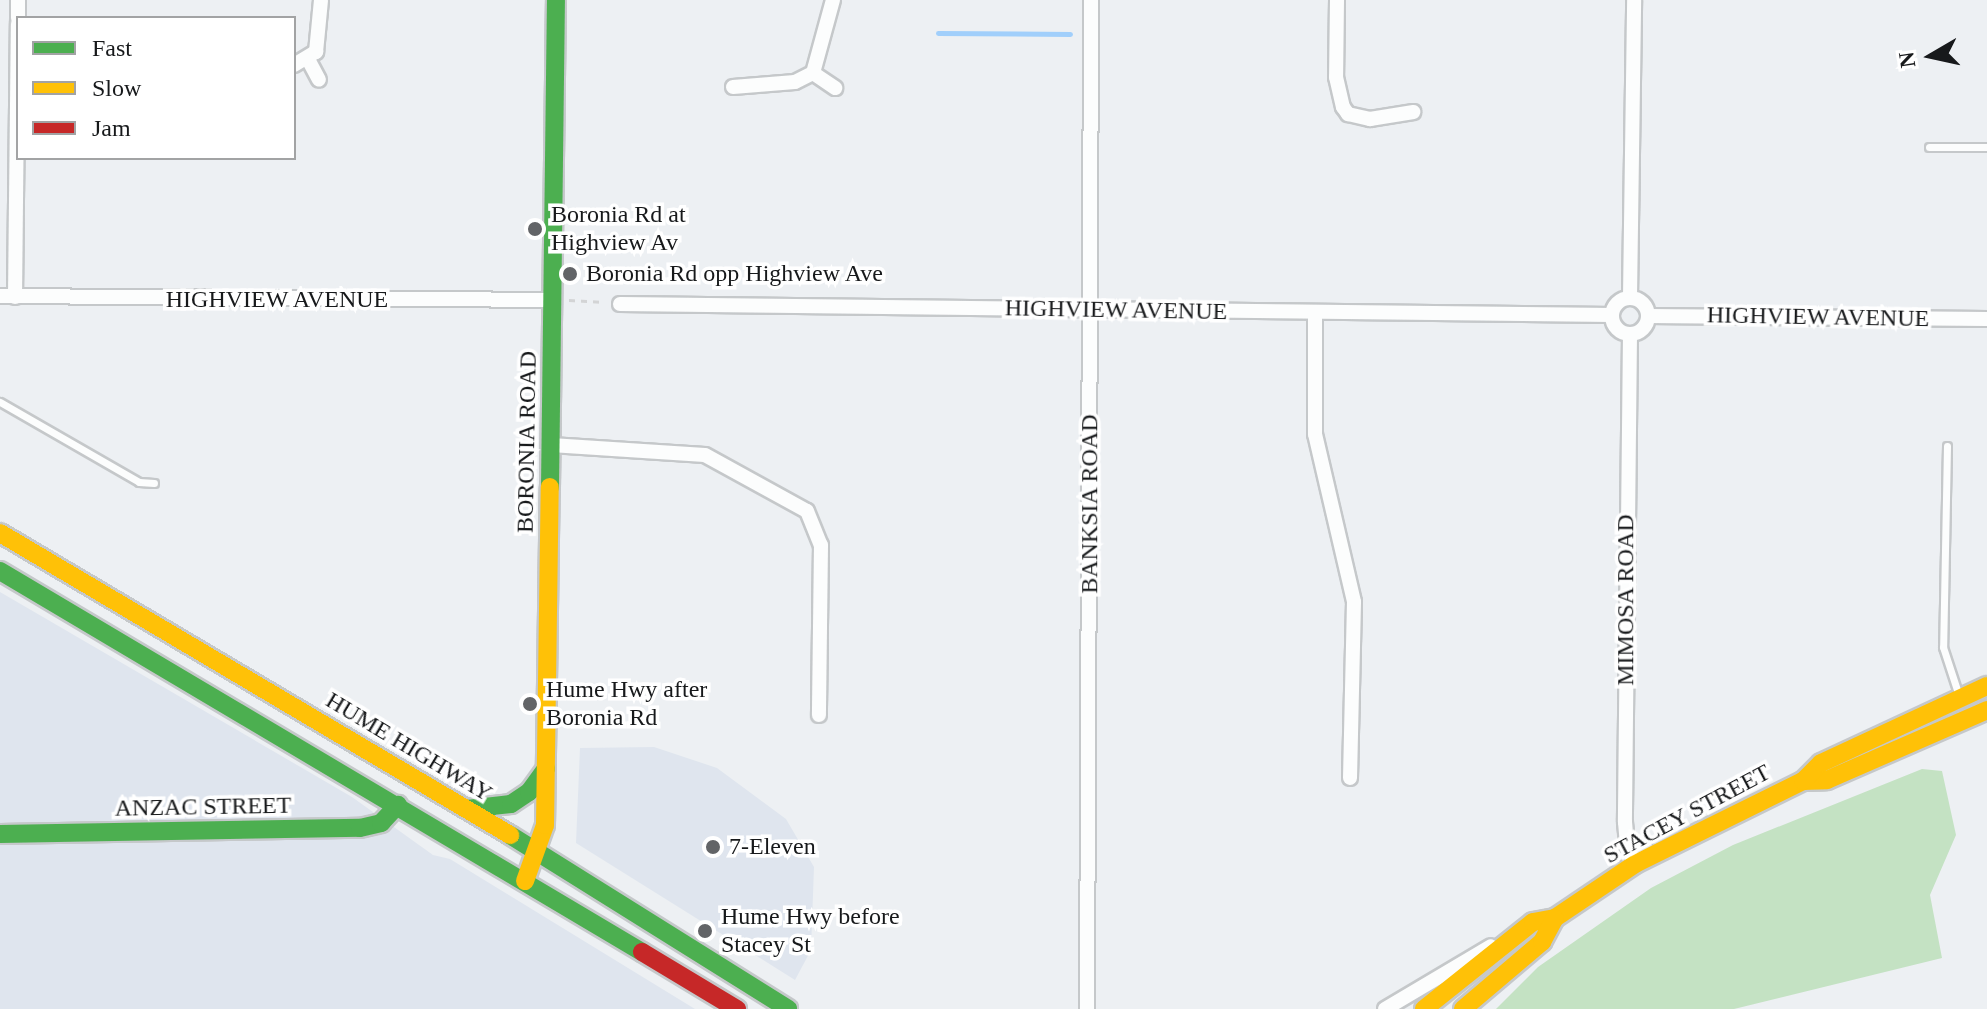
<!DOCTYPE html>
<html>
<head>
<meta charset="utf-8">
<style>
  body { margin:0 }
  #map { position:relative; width:1987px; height:1009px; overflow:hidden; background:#edf0f3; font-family:Georgia,serif }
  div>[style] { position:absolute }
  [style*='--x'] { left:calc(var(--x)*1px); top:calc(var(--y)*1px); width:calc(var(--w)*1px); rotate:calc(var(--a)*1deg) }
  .built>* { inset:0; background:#dfe5ee }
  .green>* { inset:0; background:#c4e2c3 }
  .stream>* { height:5px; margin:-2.5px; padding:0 2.5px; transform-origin:2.5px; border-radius:2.5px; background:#a1cffb }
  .path>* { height:3px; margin-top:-1.5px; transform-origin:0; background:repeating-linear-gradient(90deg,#d3d4d5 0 6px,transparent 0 12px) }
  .roads { filter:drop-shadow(2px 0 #c5c8ca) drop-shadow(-2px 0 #c5c8ca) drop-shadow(0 2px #c5c8ca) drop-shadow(0 -2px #c5c8ca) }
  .lane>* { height:7px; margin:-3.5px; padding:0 3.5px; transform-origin:3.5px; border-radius:3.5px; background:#fcfdfd }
  .street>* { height:14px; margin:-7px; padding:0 7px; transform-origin:7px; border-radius:7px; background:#fcfdfd }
  .street>.ring { margin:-7px; padding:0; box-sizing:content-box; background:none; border:14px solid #fcfdfd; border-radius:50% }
  .fast>* { height:18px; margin:-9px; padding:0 9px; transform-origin:9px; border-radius:9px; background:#4caf50 }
  .slow>* { height:18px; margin:-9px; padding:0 9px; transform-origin:9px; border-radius:9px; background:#ffc107 }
  .jam>* { height:18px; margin:-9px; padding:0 9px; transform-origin:9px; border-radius:9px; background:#c62828 }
  .dots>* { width:22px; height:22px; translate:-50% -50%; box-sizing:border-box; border:4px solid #fff; border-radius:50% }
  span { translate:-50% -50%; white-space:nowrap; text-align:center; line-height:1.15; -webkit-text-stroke:7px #fff; paint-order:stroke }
  .poi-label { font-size:24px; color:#17191b }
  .left { translate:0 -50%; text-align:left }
  .street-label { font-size:24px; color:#17191b }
  .legend { position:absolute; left:16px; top:16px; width:280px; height:144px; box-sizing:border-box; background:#fff; border:2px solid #a2a3a4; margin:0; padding:10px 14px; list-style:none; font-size:24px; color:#17191b }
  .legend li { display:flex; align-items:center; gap:16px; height:40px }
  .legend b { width:40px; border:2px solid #a2a3a4 }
  .north { position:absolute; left:1891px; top:16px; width:80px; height:80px; -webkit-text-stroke:6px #fff; paint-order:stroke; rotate:261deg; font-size:22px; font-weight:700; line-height:32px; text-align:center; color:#17191b }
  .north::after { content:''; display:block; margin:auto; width:28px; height:36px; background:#17191b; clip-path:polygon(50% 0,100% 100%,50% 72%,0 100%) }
</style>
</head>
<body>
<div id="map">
  <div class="built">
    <div style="clip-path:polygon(0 592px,352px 797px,433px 855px,450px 859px,695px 1009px,0 1009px)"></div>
    <div style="clip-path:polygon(654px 747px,717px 768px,786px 819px,814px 867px,811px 950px,795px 980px,576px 843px,580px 748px)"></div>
  </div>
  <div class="green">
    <div style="clip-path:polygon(1922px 769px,1942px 771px,1956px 835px,1930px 895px,1942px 958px,1734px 1009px,1496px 1009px,1538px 967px,1651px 888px,1733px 845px)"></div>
  </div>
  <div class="stream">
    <div style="--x:938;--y:33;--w:132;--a:0.4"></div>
  </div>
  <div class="path">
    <div style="--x:569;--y:300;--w:36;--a:3"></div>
  </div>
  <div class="roads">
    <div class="lane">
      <div style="--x:1929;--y:147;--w:58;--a:0"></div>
      <div style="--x:0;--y:402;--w:160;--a:29.9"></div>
      <div style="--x:139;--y:482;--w:15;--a:4"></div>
      <div style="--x:1947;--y:446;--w:201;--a:91.1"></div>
      <div style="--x:1943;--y:647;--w:48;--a:71.9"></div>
    </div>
    <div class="street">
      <div style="--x:1337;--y:0;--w:77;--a:90.7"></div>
      <div style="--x:1336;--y:77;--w:31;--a:77"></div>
      <div style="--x:1343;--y:107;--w:9;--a:54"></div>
      <div style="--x:1348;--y:114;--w:23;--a:13"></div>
      <div style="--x:1370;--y:119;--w:44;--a:-9.2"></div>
      <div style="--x:18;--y:18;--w:18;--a:-90"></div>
      <div style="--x:309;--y:61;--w:21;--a:62"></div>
      <div style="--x:294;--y:65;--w:26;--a:-31"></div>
      <div style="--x:316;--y:52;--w:52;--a:-84.5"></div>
      <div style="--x:813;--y:73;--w:27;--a:34"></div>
      <div style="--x:733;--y:87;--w:62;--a:-4.6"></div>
      <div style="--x:795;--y:82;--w:20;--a:-27"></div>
      <div style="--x:813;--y:73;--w:76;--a:-74.7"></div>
      <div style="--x:0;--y:296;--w:553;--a:0.41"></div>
      <div style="--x:15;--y:297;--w:273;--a:-89.4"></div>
      <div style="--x:1630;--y:297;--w:297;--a:-89.2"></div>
      <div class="ring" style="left:1612px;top:298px;width:22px;height:22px"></div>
      <div style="--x:620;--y:304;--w:992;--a:0.64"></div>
      <div style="--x:1315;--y:312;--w:122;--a:90"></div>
      <div style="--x:1315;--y:434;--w:172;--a:76.9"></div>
      <div style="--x:1354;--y:602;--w:176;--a:91.3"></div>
      <div style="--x:1648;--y:316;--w:339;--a:0.5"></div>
      <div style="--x:1630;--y:334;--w:488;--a:90.6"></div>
      <div style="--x:1625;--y:822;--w:24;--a:85"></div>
      <div style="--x:1627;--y:846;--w:20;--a:66"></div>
      <div style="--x:551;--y:445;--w:154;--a:3.7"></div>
      <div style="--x:705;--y:455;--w:116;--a:28.8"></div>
      <div style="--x:807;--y:511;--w:37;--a:68"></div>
      <div style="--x:821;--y:545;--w:170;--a:90.7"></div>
      <div style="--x:1087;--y:1009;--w:1009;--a:-89.77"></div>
      <div style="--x:1385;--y:1009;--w:123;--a:-30.7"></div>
    </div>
    <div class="fast">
      <div style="--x:550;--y:487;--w:487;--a:-89.3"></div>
      <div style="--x:0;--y:571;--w:747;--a:30.69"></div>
      <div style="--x:467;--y:809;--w:44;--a:-6.5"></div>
      <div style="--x:511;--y:804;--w:22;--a:-34"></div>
      <div style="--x:529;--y:792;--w:29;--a:-54"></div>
      <div style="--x:0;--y:834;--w:360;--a:-1"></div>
      <div style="--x:360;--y:828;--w:22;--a:-13"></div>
      <div style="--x:381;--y:823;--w:25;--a:-47"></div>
      <div style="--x:510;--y:835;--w:328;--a:32"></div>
    </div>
    <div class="slow">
      <div style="--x:0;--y:533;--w:593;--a:30.63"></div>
      <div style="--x:1803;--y:781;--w:24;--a:-2"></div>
      <div style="--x:1827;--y:780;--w:175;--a:-23.6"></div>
      <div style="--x:525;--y:881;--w:59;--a:-70.3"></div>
      <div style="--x:545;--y:825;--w:338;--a:-89.2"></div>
      <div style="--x:1424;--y:1009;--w:139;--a:-38.6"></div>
      <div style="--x:1533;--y:922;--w:22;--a:-10"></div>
      <div style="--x:1555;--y:918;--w:97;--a:-34"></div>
      <div style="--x:1635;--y:864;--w:187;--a:-26.3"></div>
      <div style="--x:1803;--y:781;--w:25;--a:-45"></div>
      <div style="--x:1821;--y:763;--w:183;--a:-24.9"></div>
      <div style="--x:1463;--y:1009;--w:104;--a:-40.3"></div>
      <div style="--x:1542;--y:942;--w:27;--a:-62"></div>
    </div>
    <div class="jam">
      <div style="--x:642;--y:952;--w:111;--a:31"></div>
    </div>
  </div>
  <div class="dots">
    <div style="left:535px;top:229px;background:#626467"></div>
    <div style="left:570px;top:274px;background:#626467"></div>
    <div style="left:530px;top:704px;background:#626467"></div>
    <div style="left:713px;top:847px;background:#626467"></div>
    <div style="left:705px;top:931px;background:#626467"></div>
  </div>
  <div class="poi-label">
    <span class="left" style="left:551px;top:229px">Boronia Rd at<br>Highview Av</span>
    <span class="left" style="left:586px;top:274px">Boronia Rd opp Highview Ave</span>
    <span class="left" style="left:546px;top:704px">Hume Hwy after<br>Boronia Rd</span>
    <span class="left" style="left:729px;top:847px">7-Eleven</span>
    <span class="left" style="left:721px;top:931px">Hume Hwy before<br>Stacey St</span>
  </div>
  <div class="street-label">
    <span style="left:277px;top:300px">HIGHVIEW AVENUE</span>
    <span style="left:1116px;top:310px;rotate:1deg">HIGHVIEW AVENUE</span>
    <span style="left:1818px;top:317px;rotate:1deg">HIGHVIEW AVENUE</span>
    <span style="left:527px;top:442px;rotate:-89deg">BORONIA ROAD</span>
    <span style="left:1090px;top:504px;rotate:-90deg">BANKSIA ROAD</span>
    <span style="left:1626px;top:600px;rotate:-90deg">MIMOSA ROAD</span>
    <span style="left:409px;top:747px;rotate:31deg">HUME HIGHWAY</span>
    <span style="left:203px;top:807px;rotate:-1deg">ANZAC STREET</span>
    <span style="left:1687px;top:814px;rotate:-28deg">STACEY STREET</span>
  </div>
  <ul class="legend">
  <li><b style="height:10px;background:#4caf50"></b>Fast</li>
  <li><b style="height:10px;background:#ffc107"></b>Slow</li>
  <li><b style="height:10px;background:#c62828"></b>Jam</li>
  </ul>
  <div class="north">N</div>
</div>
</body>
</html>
